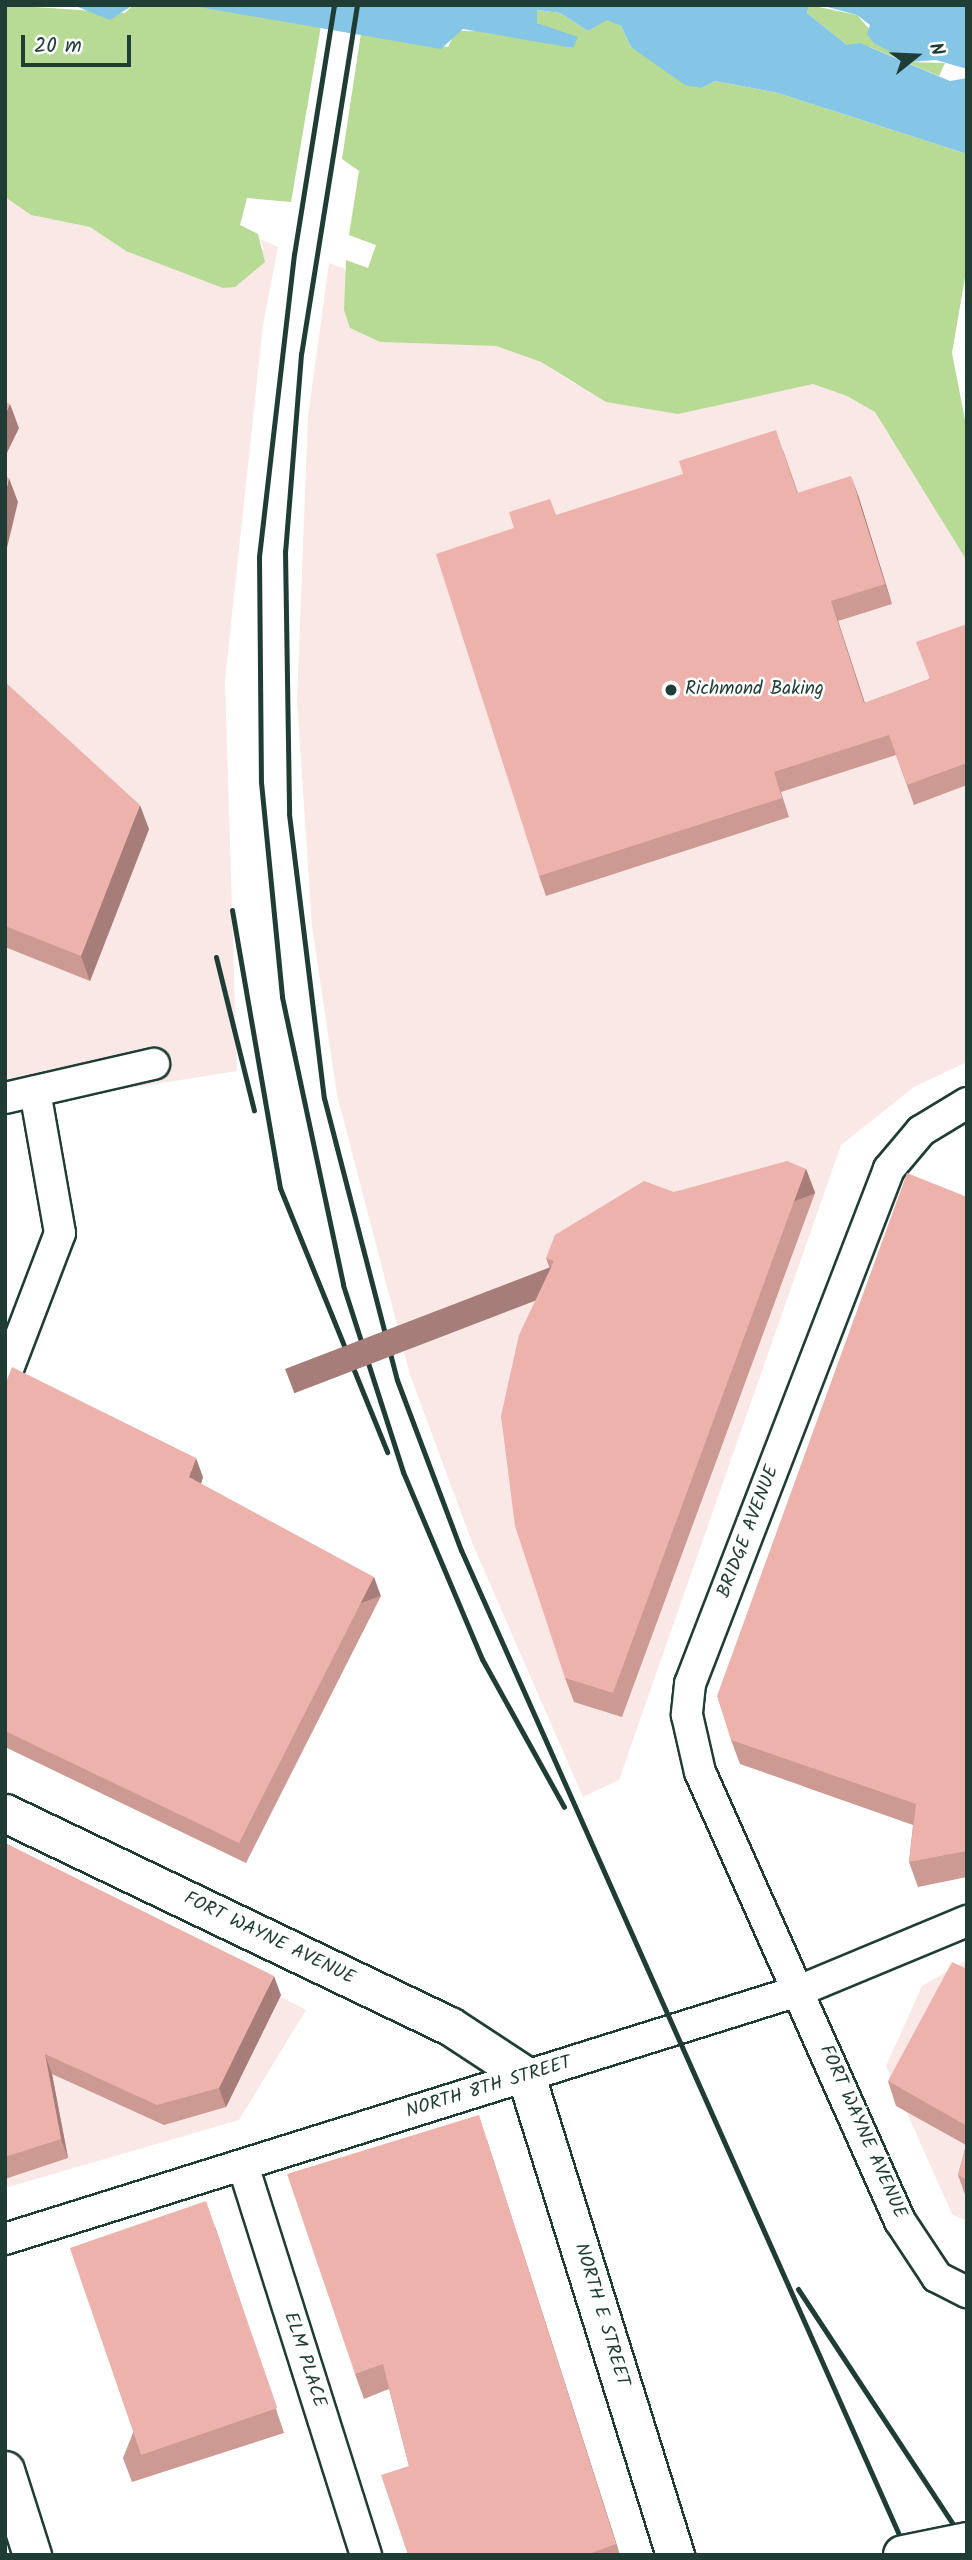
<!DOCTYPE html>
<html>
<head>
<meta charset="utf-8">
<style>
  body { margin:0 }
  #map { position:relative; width:972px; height:2560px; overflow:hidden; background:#fff; font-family:Kalam,sans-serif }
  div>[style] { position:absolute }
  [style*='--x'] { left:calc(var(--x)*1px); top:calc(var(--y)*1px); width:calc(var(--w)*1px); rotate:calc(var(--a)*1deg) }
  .built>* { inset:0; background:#fae8e6 }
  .green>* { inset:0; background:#b7da94 }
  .water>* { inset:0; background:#85c6e6 }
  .roads { filter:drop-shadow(2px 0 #1f3d34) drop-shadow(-2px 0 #1f3d34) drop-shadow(0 2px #1f3d34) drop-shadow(0 -2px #1f3d34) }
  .minor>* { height:30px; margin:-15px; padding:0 15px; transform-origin:15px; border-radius:15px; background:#fff }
  .tertiary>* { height:37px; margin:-18.5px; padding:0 18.5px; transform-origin:18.5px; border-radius:18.5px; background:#fff }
  .rail>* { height:5px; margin:-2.5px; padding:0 2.5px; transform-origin:2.5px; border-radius:2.5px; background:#1f3d34 }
  .bridges { filter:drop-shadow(2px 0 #1f3d34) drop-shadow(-2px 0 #1f3d34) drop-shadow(0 2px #1f3d34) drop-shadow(0 -2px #1f3d34) }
  .trunk-bridge>* { height:38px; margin:-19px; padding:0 19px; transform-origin:19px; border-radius:19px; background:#fff }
  .wall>* { inset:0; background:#cc9993 }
  .shaded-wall>* { inset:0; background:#a67d78; transform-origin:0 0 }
  .building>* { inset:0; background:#edb2ab; transform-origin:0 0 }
  .dots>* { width:19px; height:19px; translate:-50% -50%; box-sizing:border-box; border:4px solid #fff; border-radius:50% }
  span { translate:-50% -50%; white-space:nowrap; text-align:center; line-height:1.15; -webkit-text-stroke:5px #fff; paint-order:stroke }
  .poi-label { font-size:19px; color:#1f3d34 }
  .left { translate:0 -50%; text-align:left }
  .street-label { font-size:19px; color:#1f3d34 }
  .frame { position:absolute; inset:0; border:7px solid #1f3d34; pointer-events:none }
  .north { position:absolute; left:881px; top:21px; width:70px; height:70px; -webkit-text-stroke:5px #fff; paint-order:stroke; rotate:72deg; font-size:19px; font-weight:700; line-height:28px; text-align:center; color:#1f3d34 }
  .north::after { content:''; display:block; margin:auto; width:24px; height:32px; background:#1f3d34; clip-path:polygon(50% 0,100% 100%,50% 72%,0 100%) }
  .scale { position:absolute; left:21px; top:35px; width:110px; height:32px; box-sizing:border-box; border:4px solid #1f3d34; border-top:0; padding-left:9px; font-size:21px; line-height:24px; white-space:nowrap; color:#1f3d34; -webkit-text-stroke:5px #fff; paint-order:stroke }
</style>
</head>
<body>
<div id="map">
  <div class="built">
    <div style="clip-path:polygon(5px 197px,31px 215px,90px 227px,126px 251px,264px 250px,260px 239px,278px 247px,263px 325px,225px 680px,237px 1071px,5px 1108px)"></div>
    <div style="clip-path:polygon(329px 263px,345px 269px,350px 328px,380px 342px,496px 346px,541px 362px,575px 384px,813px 384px,847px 396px,875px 411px,967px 561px,967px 1062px,914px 1087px,841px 1145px,619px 1780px,583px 1797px,473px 1545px,410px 1375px,337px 1095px,312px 926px,297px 701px,308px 416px)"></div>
    <div style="clip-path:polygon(5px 1854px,306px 2010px,239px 2120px,5px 2188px)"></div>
    <div style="clip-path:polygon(967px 1960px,967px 2221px,952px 2214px,886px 2066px,922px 1986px)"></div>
  </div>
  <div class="green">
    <div style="clip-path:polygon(5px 5px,125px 13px,133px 5px,187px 5px,321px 26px,291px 202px,247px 198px,240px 225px,258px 234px,265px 262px,235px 287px,223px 288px,126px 251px,90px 227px,31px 215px,5px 197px)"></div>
    <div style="clip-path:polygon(809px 5px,857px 15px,882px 44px,909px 62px,945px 63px,939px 76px,870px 47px,847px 45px,807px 13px)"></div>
    <div style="clip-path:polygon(537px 10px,560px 13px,588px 31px,607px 19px,621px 26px,631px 47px,702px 88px,715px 81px,778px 93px,967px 154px,967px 266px,952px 353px,967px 430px,967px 561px,875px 412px,847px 396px,813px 384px,678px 414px,606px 402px,541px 362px,496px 346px,380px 342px,350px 328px,344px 310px,346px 260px,368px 268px,376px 245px,349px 235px,359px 171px,342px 159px,361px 33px,448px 47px,456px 31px,498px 31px,573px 48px,566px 35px,537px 23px)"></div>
  </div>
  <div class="water">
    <div style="clip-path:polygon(73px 5px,133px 5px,110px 20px)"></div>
    <div style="clip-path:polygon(187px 5px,809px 5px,807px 13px,847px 45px,860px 43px,950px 81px,967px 78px,967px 154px,778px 93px,715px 81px,702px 88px,685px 85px,631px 47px,621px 26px,607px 20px,588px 31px,560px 13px,537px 10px,537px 23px,578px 37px,573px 48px,463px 29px,441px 49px)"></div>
    <div style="clip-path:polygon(820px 5px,967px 5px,967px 69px,936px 60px,910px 62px,874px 43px,867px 34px,870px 25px,857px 15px)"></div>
  </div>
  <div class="roads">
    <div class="minor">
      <div style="--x:5;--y:1098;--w:153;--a:-12.9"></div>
      <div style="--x:967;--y:1103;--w:54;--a:148.7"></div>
      <div style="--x:921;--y:1131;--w:50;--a:130.1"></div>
      <div style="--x:889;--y:1169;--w:552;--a:111.13"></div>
      <div style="--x:690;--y:1684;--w:31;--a:96"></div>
      <div style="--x:687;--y:1715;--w:58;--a:77.2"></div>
      <div style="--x:700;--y:1772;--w:492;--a:66"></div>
      <div style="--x:900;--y:2221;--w:67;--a:56.5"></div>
      <div style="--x:937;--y:2277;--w:34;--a:27"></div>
      <div style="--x:5;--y:1377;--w:154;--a:-69.1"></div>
      <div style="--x:60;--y:1233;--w:144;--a:-100"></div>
      <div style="--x:243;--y:2165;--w:409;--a:72.5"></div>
      <div style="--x:5;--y:2239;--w:834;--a:-17.37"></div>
      <div style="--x:801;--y:1990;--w:180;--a:-22.6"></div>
    </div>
    <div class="tertiary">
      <div style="--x:5;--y:1813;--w:493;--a:25.6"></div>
      <div style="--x:450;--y:2026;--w:91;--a:33.3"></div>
      <div style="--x:526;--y:2076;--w:502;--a:72.72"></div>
      <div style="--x:5;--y:2470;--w:89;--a:72.4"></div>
    </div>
  </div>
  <div class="rail">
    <div style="--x:334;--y:5;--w:252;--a:99.1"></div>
    <div style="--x:294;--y:254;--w:305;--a:96.6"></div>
    <div style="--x:259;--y:557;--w:225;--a:89.5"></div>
    <div style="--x:261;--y:782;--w:216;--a:84.4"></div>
    <div style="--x:282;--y:997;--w:294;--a:78"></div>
    <div style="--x:343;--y:1285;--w:196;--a:72.2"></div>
    <div style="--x:403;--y:1472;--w:203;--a:67.1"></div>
    <div style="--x:482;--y:1659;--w:169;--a:61"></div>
    <div style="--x:357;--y:5;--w:353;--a:99.1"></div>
    <div style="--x:301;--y:354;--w:198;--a:94.6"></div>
    <div style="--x:285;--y:551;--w:263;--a:89.1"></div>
    <div style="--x:289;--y:814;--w:286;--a:83"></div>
    <div style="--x:324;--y:1098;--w:291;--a:75.5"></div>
    <div style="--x:397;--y:1380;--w:182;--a:69.4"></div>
    <div style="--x:461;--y:1550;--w:1100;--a:66.02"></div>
    <div style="--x:232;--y:910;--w:282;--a:80.2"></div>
    <div style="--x:280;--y:1188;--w:285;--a:67.9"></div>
    <div style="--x:216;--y:957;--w:158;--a:76.1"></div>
    <div style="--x:798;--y:2289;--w:307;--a:56.6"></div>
  </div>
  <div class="bridges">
    <div class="trunk-bridge">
      <div style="--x:903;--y:2555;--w:65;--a:-11.5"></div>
    </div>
  </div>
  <div class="wall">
    <div style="clip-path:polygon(783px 450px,798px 493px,858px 495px,892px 604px,838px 621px,865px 703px,929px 679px,967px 624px,967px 785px,914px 805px,896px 755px,781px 792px,789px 817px,546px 896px,539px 876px,514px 528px)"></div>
    <div style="clip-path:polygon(5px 682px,149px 829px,90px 981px,5px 947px)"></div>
    <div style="clip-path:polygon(806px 1169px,815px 1193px,622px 1717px,574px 1702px,565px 1678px,550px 1269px,546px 1258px,674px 1192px)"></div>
    <div style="clip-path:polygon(967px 1197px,967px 1877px,918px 1887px,909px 1862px,913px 1825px,740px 1764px,731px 1740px)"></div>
    <div style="clip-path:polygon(5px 1385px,203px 1477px,201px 1484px,381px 1596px,246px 1863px,5px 1747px)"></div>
    <div style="clip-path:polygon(5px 1843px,281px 1995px,226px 2107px,164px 2125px,52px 2074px,68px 2158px,5px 2179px)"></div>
    <div style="clip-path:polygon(967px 1969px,967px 2200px,958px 2175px,966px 2145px,896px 2106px,888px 2081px)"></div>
    <div style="clip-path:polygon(487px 2140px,620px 2555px,408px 2555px,409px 2466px,389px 2389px,364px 2399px,355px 2374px)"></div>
    <div style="clip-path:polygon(215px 2226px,284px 2433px,132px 2482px,123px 2458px)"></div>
  </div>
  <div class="shaded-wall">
    <div style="clip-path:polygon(10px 404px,19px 428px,5px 457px,5px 414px)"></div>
    <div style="clip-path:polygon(851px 476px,858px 495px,892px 604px,885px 584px)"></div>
    <div style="clip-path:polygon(9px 478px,18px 502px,5px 556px,5px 495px)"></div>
    <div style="clip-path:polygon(831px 601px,838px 621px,871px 723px,864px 703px)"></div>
    <div style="clip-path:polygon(140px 805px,149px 829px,90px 981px,81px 956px)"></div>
    <div style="left:806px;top:1169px;width:26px;height:558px;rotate:69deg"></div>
    <div style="clip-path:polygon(196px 1458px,203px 1477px,196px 1497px,189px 1477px)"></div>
    <div style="left:374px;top:1577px;width:20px;height:298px;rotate:70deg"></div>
    <div style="clip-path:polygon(274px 1976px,281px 1995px,226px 2107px,219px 2088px)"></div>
    <div style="clip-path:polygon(45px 2054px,52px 2074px,68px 2158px,61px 2139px)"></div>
    <div style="clip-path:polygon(479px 2115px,487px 2140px,620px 2555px,616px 2544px)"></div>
  </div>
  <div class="building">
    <div style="clip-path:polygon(5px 402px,10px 404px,5px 414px)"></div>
    <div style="clip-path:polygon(776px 430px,797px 493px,851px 476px,885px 584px,831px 601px,864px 703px,930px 679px,916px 642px,967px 624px,967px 763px,907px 785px,889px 735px,774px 772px,782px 798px,539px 876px,436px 554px,514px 528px,509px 512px,550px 499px,556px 515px,683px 474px,679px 461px)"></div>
    <div style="clip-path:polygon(5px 476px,9px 478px,5px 495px)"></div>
    <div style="clip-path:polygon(5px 682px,140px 805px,81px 956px,5px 926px)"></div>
    <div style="clip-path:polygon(787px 1161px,806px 1169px,613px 1693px,565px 1678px,515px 1526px,501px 1416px,519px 1335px,554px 1261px,546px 1258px,555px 1235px,644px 1181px,674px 1192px)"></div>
    <div style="clip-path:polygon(907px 1173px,967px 1197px,967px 1851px,909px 1862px,916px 1804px,731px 1740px,717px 1696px)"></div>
    <div style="clip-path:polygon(12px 1367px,196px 1458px,189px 1477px,374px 1577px,239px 1843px,5px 1731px,5px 1385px)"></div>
    <div style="clip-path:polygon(5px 1843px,274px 1976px,219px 2088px,157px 2105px,45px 2054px,61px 2139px,5px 2157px)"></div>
    <div style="clip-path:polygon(952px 1962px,967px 1969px,967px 2126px,888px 2081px)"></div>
    <div style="clip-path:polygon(479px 2115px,616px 2544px,586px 2555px,408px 2555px,381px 2475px,409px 2466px,383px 2364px,355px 2374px,287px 2174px)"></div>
    <div style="clip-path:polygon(967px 2143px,967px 2180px,958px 2175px)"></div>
    <div style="left:206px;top:2201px;width:219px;height:144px;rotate:71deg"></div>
  </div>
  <div class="dots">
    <div style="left:671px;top:690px;background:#1f3d34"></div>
  </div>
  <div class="poi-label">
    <span class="left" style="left:685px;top:690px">Richmond Baking</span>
  </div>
  <div class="street-label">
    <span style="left:749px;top:1532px;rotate:-69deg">BRIDGE AVENUE</span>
    <span style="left:269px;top:1939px;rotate:26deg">FORT WAYNE AVENUE</span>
    <span style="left:489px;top:2088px;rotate:-17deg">NORTH 8TH STREET</span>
    <span style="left:862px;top:2132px;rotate:66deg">FORT WAYNE AVENUE</span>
    <span style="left:601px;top:2315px;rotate:73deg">NORTH E STREET</span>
    <span style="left:304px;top:2360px;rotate:72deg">ELM PLACE</span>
  </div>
  <div class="frame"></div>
  <div class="north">N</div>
  <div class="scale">20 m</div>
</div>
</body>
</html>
